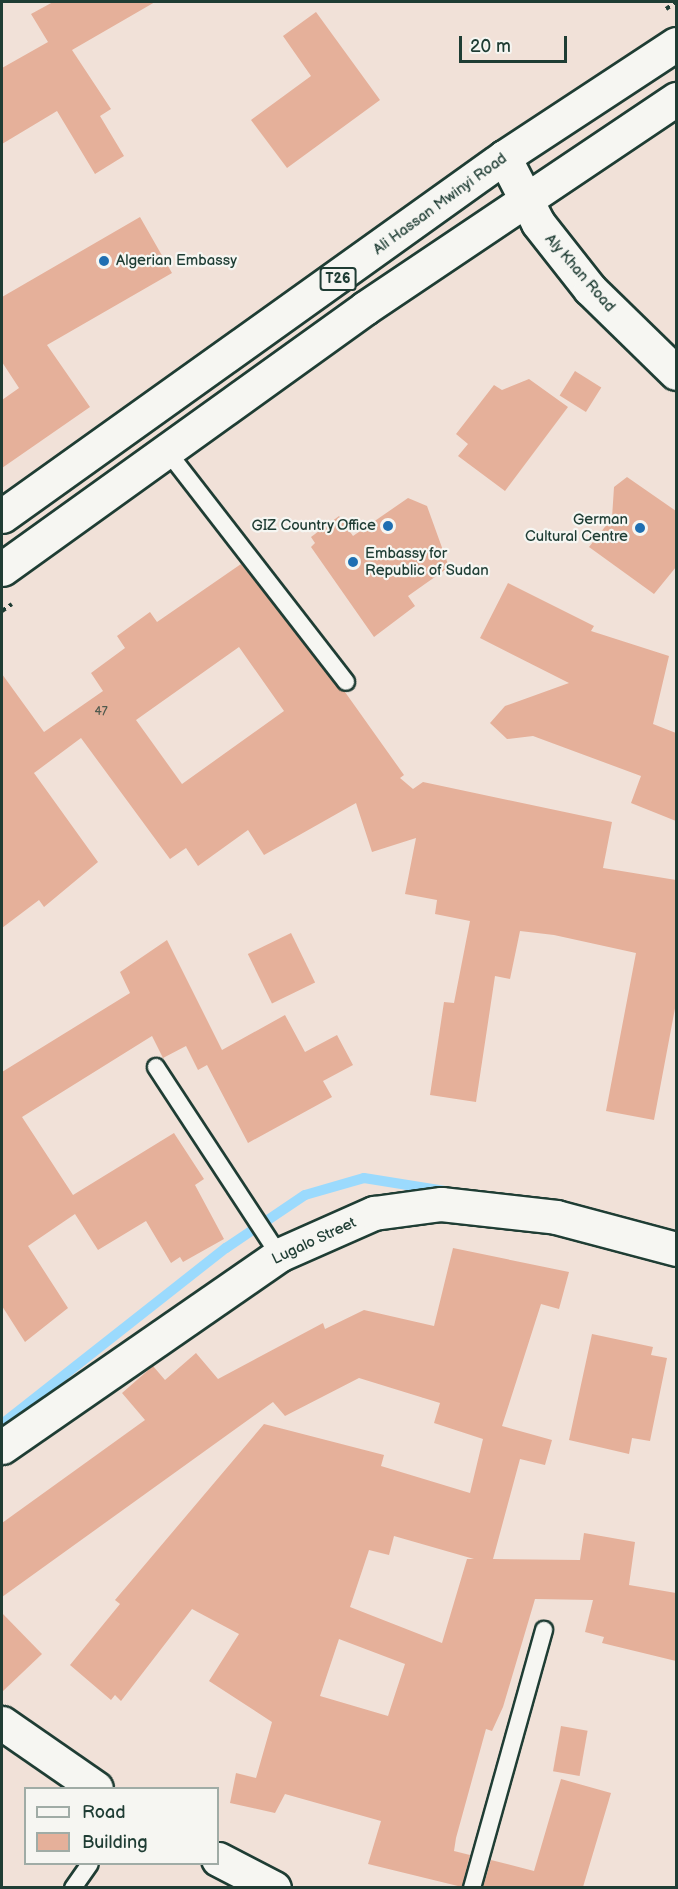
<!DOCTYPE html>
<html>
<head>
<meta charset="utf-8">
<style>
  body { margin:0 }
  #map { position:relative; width:678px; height:1889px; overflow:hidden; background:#f1e1d8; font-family:"Balsamiq Sans",sans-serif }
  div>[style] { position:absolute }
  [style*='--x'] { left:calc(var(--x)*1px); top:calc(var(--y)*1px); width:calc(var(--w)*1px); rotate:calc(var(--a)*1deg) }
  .stream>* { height:10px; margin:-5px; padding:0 5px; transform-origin:5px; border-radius:5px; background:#9bdafd }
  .building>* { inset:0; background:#e5b09a; transform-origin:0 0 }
  .path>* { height:4px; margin-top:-2px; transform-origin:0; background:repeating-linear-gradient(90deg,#1f3d34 0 4.5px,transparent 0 9px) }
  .roads { filter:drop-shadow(2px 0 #1f3d34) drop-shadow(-2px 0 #1f3d34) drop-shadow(0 2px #1f3d34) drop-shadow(0 -2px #1f3d34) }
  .lane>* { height:16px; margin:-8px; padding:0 8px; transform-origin:8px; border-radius:8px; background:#f6f6f2 }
  .street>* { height:33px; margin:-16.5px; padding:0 16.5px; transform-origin:16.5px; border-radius:16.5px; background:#f6f6f2 }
  .secondary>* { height:33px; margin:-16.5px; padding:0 16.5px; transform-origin:16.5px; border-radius:16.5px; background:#f6f6f2 }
  .highway>* { height:33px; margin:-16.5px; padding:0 16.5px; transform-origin:16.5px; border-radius:16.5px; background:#f6f6f2 }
  .dots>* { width:16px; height:16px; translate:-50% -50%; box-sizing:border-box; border:3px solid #f6f6f2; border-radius:50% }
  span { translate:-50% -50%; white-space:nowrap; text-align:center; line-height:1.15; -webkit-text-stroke:4.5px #f6f6f2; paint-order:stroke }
  .number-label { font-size:12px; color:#505a4e }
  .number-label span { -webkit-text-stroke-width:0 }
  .shield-label span { padding:2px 4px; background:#f6f6f2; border:2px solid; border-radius:4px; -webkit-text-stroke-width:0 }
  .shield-label { font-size:14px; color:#1f3d34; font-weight:700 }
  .street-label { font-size:15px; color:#1f3d34 }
  .poi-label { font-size:15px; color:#1f3d34 }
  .left { translate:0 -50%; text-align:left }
  .right { translate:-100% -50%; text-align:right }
  .frame { position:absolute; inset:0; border:3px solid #1f3d34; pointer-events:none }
  .legend { position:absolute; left:24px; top:1787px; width:195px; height:78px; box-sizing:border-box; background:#f6f6f2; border:2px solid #a0aca6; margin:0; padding:8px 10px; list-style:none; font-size:18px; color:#1f3d34 }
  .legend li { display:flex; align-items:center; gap:12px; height:30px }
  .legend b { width:30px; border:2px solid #a0aca6 }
  .scale { position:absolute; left:459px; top:36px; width:108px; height:27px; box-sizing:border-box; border:3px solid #1f3d34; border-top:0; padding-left:8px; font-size:18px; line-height:21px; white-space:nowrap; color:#1f3d34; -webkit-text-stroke:4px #f6f6f2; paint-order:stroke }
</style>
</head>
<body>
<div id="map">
  <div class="stream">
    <div style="--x:2;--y:1424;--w:285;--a:-38.2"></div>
    <div style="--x:226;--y:1248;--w:95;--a:-33.9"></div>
    <div style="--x:305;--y:1195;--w:61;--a:-16.1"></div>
    <div style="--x:364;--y:1178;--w:82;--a:9.1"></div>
  </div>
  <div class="building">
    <div style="clip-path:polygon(53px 2px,155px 2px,72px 50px,111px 109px,100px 116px,124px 156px,95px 174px,57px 111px,2px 144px,2px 68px,48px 42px,31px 14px)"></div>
    <div style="clip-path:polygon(316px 12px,380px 100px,287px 168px,251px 120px,311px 76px,283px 36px)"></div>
    <div style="clip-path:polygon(140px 217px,172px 273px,47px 345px,90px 407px,2px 468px,2px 400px,19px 388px,2px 362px,2px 297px)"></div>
    <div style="left:575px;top:371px;width:31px;height:29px;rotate:32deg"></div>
    <div style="clip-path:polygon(529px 379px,568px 407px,505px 491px,458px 456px,468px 444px,456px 434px,494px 385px,502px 390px)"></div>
    <div style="clip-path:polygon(627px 477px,676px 511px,676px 567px,654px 594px,589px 547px,612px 518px,614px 487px)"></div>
    <div style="clip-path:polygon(408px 498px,427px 506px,449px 567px,408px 596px,415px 606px,374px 637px,311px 547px,315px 543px,311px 537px,339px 516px,353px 536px)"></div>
    <div style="clip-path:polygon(evenodd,241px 564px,345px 692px,404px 775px,400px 778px,413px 789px,423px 782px,612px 822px,603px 868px,676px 880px,676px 1003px,654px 1120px,606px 1111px,636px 953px,554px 935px,520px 931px,510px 979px,495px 976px,476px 1102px,430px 1095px,444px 1002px,454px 1003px,470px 921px,435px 914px,437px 900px,405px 894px,416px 838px,372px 852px,356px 803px,264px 855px,248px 830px,198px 866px,186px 848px,170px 859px,81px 738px,34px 773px,98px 862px,44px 907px,39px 900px,2px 928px,2px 674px,44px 732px,103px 691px,91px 673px,125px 648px,117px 636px,150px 612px,157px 622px,241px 564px,239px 647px,284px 711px,182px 784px,136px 720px,239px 647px)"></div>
    <div style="clip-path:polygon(508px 583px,594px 626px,591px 631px,669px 656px,653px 724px,676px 733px,676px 821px,631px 803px,641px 776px,533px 736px,507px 739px,490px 723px,505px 706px,569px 683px,480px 638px)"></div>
    <div style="left:291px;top:933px;width:55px;height:48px;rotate:64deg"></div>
    <div style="clip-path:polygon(167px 940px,222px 1050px,285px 1015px,305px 1052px,337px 1035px,353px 1065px,323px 1081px,332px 1097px,248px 1143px,207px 1065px,198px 1070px,186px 1046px,163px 1058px,152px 1036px,22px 1117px,73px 1195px,174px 1133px,204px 1179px,195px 1185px,224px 1239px,183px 1262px,180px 1257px,171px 1263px,146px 1221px,98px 1250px,75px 1214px,28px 1246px,68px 1308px,25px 1342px,2px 1306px,2px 1072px,130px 993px,120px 972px)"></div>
    <div style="clip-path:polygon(evenodd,453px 1248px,569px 1272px,559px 1309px,541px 1304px,502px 1426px,552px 1440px,545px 1465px,520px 1459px,493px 1559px,580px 1560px,584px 1533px,635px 1542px,629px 1585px,676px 1593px,676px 1661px,602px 1643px,604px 1637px,585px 1632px,593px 1600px,535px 1599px,503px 1707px,492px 1731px,486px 1729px,456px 1838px,454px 1851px,470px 1855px,462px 1887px,368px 1864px,381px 1821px,285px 1794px,275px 1813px,230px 1803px,236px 1773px,256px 1778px,272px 1722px,209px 1681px,239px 1634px,192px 1609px,121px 1701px,115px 1695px,111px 1700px,70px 1665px,120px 1604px,115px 1600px,264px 1424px,384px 1455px,381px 1466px,470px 1493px,483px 1439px,434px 1423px,440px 1403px,359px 1378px,285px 1416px,273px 1402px,2px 1597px,2px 1523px,145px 1420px,122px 1393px,153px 1366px,165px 1380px,196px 1353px,218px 1379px,323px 1323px,325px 1329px,364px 1310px,434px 1326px,453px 1248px,394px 1536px,474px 1559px,467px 1559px,442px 1643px,350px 1607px,369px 1550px,389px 1555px,394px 1536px,453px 1248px,339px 1639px,405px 1664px,388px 1716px,320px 1696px,339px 1639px)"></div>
    <div style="clip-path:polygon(592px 1334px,653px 1347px,651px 1355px,667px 1358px,650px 1441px,632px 1438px,629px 1454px,569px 1440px)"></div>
    <div style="clip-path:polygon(2px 1613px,42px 1654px,2px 1692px)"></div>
    <div style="left:561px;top:1726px;width:27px;height:46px;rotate:10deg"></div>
    <div style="clip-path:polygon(561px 1779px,611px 1793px,583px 1887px,483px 1887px,491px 1860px,534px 1871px)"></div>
  </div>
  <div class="path">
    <div style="--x:666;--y:9;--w:12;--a:-35"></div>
    <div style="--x:2;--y:611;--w:12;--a:-35"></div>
  </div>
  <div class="roads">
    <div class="lane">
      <div style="--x:167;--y:451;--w:292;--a:52.2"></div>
      <div style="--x:156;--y:1067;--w:225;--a:56.8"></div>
      <div style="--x:73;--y:1888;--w:29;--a:-55"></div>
      <div style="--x:472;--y:1888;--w:268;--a:-74.4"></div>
    </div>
    <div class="street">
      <div style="--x:2;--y:1447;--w:337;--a:-34.7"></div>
      <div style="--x:279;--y:1255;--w:104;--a:-23.9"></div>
      <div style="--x:374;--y:1213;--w:68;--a:-7.7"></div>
      <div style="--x:441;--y:1204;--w:116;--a:6.4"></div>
      <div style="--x:556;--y:1217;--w:124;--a:14.9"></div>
      <div style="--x:2;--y:1723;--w:114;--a:34.7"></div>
      <div style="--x:218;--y:1859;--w:63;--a:27.4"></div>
    </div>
    <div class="secondary">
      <div style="--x:504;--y:157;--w:74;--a:62.7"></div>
      <div style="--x:538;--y:223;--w:84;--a:51.8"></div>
      <div style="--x:590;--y:289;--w:120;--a:44.3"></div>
    </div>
    <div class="highway">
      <div style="--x:2;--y:516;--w:617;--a:-35.57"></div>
      <div style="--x:504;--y:157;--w:206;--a:-33.3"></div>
      <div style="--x:2;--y:569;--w:447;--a:-35.7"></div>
      <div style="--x:365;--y:308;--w:375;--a:-33.9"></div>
    </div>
  </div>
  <div class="dots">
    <div style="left:104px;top:261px;background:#1f6fb2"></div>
    <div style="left:388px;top:526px;background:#1f6fb2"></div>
    <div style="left:640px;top:528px;background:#1f6fb2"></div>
    <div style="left:353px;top:562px;background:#1f6fb2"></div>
  </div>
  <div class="number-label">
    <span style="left:101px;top:712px">47</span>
  </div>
  <div class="shield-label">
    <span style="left:338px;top:279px">T26</span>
  </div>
  <div class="street-label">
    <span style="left:440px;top:204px;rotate:-36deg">Ali Hassan Mwinyi Road</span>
    <span style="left:580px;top:273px;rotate:49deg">Aly Khan Road</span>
    <span style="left:314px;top:1241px;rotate:-25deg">Lugalo Street</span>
  </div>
  <div class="poi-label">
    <span class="left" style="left:116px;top:261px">Algerian Embassy</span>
    <span class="right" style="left:628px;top:528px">German<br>Cultural Centre</span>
    <span class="right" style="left:376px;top:526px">GIZ Country Office</span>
    <span class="left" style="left:365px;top:562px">Embassy for<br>Republic of Sudan</span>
  </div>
  <div class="frame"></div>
  <ul class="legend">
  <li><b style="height:8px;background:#f6f6f2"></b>Road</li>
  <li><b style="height:16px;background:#e5b09a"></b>Building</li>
  </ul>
  <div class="scale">20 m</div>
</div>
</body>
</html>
